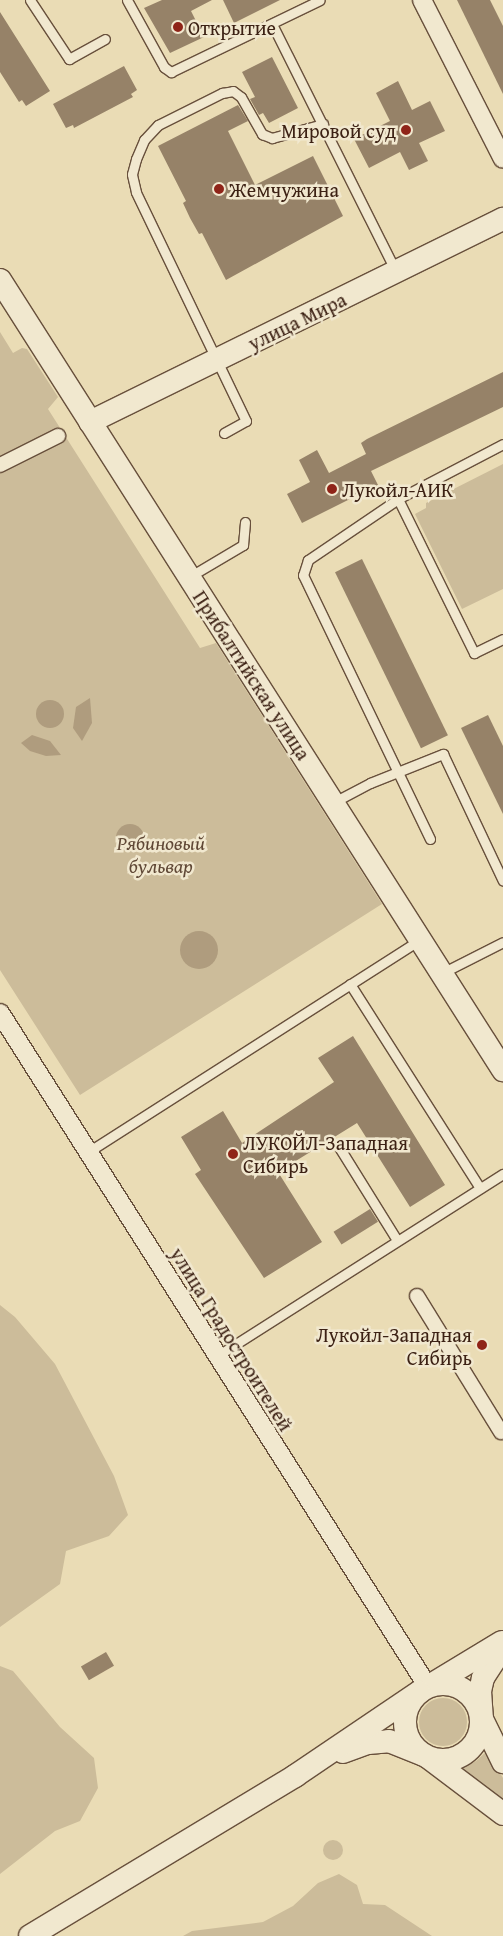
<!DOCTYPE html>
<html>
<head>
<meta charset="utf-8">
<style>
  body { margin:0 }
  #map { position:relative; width:503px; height:1936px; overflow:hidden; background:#eadcb5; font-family:"Gentium Book Plus",serif }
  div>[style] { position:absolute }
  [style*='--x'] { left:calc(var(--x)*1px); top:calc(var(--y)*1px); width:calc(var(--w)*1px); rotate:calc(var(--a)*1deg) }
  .green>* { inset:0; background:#ccbc9a }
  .round { border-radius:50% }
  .water>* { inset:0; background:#af9c7e }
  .building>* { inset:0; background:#968268; transform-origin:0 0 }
  .roads { filter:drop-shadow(1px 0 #68503c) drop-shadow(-1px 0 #68503c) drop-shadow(0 1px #68503c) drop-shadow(0 -1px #68503c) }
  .service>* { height:9px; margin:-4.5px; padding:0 4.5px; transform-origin:4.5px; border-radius:4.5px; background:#f1e8cf }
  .pedestrian>* { height:14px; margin:-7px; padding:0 7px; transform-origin:7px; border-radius:7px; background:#f1e8cf }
  .minor>* { height:18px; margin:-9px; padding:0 9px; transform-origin:9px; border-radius:9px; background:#f1e8cf }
  .tertiary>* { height:22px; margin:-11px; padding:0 11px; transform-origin:11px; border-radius:11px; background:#f1e8cf }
  .tertiary>.ring { margin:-11px; padding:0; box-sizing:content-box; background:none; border:22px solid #f1e8cf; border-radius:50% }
  .dots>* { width:14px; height:14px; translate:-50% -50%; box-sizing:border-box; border:2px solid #f1e8cf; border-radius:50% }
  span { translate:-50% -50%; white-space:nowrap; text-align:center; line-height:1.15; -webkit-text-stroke:5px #f1e8cf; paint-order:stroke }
  .poi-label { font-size:20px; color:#3c2114 }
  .left { translate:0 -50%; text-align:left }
  .right { translate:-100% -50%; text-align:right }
  .street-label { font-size:20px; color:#3c2114 }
  .park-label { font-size:20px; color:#604836; font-style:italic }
</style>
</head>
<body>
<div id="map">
  <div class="green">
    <div style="clip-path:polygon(0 332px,13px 353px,22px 348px,27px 349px,58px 397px,48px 409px,200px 648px,216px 643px,382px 904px,80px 1095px,0 970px)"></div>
    <div style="clip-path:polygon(503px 464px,503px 589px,462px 609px,415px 514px,426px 508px,426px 503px)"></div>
    <div style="clip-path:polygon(0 1305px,15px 1317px,55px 1364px,114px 1476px,128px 1515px,109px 1536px,66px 1551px,60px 1584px,0 1627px)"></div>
    <div style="clip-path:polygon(0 1666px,13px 1671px,60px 1727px,94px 1758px,98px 1788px,80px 1821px,55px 1831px,0 1874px)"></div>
    <div class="round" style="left:419px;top:1698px;width:48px;height:48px"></div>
    <div style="clip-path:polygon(487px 1751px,503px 1778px,503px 1801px,461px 1769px,476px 1761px)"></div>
    <div class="round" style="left:323px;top:1840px;width:20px;height:20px"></div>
    <div style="clip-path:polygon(339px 1874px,357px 1885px,363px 1904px,385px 1905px,432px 1936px,183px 1936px,192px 1931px,263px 1922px,293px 1906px,318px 1883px)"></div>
  </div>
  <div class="water">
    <div style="clip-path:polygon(90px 698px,92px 723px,82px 741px,73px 728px,76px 707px)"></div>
    <div class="round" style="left:36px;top:700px;width:28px;height:28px"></div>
    <div style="clip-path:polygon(32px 735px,50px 741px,61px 755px,46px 756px,30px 751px,21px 743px)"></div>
    <div class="round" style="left:116px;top:824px;width:28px;height:28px"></div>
    <div class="round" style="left:180px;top:931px;width:38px;height:38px"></div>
  </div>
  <div class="building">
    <div style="clip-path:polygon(162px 0,212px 0,191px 11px,204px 37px,170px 53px,144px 8px)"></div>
    <div style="clip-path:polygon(223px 0,280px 0,234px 23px)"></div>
    <div style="clip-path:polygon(457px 0,490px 0,503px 26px,503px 94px)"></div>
    <div style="clip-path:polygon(0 12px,50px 91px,26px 106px,22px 100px,19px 102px,0 72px)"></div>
    <div style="clip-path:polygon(272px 57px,298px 108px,269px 123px,263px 113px,259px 115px,250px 99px,255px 97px,242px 72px)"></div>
    <div style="clip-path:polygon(124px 66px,137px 90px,131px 94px,133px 97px,74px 128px,73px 125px,66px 128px,53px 104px)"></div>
    <div style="clip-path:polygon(398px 81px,412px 110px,430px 101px,445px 131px,419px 143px,428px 161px,409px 170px,400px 152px,369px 168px,354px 139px,390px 121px,376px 93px)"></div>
    <div style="clip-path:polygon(238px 105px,248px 121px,228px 131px,255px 185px,313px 156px,343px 216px,226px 280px,202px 233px,199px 234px,190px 218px,183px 203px,186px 201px,158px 146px)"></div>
    <div style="clip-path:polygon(503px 372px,503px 407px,371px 471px,378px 485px,302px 523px,287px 494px,310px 482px,299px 460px,317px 450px,329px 473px,366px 454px,361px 443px,367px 439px)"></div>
    <div style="left:362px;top:559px;width:196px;height:30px;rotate:64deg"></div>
    <div style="clip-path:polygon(488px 715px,503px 746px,503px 814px,461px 728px)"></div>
    <div style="clip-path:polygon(353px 1036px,445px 1185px,410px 1207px,357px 1123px,278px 1172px,322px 1242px,264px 1278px,195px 1174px,201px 1170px,181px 1137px,223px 1111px,242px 1143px,334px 1082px,318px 1058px)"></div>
    <div style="left:370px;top:1209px;width:15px;height:43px;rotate:58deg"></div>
    <div style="left:106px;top:1652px;width:16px;height:29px;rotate:60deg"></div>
  </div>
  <div class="roads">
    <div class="service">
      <div style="--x:30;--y:0;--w:71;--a:56.5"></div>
      <div style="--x:69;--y:59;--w:41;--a:-29.1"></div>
      <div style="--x:127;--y:0;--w:77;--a:61.1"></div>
      <div style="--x:164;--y:67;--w:9;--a:36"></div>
      <div style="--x:171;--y:72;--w:165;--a:-25.8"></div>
      <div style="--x:272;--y:24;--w:277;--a:63.4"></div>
      <div style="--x:224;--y:433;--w:25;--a:-29"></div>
      <div style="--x:246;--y:421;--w:254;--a:-115.7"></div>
      <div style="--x:136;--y:192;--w:18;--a:-103"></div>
      <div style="--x:132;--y:174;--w:16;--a:-75"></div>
      <div style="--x:136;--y:159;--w:21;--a:-67"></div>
      <div style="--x:144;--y:140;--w:21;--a:-47"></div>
      <div style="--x:158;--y:125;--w:72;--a:-26.6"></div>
      <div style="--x:222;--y:93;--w:11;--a:-10"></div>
      <div style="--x:233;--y:91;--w:10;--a:37"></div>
      <div style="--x:241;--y:97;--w:43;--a:60.4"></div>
      <div style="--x:262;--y:134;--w:11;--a:22"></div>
      <div style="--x:272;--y:138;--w:53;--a:-15.4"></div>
      <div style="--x:503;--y:444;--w:119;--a:152.4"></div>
      <div style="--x:398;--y:499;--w:172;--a:63.7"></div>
      <div style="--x:474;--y:653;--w:32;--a:-26"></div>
      <div style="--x:398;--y:499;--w:109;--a:145.9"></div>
      <div style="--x:308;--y:560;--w:16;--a:108"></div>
      <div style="--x:303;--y:575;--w:293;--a:64.3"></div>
      <div style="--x:189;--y:577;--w:63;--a:-30.7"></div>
      <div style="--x:243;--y:545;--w:23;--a:-85"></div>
      <div style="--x:334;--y:802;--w:41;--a:-27.8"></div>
      <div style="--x:370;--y:783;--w:79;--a:-21.7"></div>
      <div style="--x:443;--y:754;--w:140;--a:64.7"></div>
      <div style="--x:442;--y:973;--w:68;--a:-26.9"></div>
      <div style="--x:350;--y:984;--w:242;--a:57.5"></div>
      <div style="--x:339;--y:1147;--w:110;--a:58.1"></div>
      <div style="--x:88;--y:1152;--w:394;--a:-32.6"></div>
      <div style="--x:217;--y:1356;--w:339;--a:-32.5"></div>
    </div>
    <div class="pedestrian">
      <div style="--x:0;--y:465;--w:65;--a:-26.6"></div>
      <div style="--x:417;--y:1296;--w:160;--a:58.3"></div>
    </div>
    <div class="minor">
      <div style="--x:422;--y:0;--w:178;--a:63"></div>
      <div style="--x:0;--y:1013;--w:798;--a:57.58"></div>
    </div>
    <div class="tertiary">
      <div style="--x:0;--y:280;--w:937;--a:57.51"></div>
      <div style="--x:90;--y:422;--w:460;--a:-26.2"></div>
      <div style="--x:503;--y:1647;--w:37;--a:123"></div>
      <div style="--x:483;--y:1678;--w:13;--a:103"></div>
      <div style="--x:480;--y:1691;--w:28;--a:86"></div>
      <div style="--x:482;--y:1719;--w:48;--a:64"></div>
      <div class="ring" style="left:405px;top:1684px;width:54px;height:54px"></div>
      <div style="--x:431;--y:1685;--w:83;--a:-31.2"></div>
      <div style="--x:343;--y:1752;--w:27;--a:-20"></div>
      <div style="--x:368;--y:1743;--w:21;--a:-5"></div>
      <div style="--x:389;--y:1741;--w:35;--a:22"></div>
      <div style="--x:429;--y:1758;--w:93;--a:37.1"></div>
      <div style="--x:30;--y:1936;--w:310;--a:-31.1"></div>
      <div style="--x:295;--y:1776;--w:150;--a:-34.1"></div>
    </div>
  </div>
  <div class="dots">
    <div style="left:178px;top:27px;background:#8f2418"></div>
    <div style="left:406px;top:130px;background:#8f2418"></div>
    <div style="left:219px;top:189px;background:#8f2418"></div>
    <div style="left:332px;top:489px;background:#8f2418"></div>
    <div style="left:233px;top:1154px;background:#8f2418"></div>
    <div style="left:482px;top:1345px;background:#8f2418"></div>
  </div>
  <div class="poi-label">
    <span class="left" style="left:188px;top:27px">Открытие</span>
    <span class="right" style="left:396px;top:130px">Мировой суд</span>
    <span class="left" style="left:229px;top:189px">Жемчужина</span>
    <span class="left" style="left:342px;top:489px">Лукойл-АИК</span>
    <span class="left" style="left:243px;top:1154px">ЛУКОЙЛ-Западная<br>Сибирь</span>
    <span class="right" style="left:472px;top:1346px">Лукойл-Западная<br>Сибирь</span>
  </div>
  <div class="street-label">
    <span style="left:297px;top:321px;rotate:-26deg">улица Мира</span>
    <span style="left:252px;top:675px;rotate:57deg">Прибалтийская улица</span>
    <span style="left:232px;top:1339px;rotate:58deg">улица Градостроителей</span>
  </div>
  <div class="park-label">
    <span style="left:161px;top:854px">Рябиновый<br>бульвар</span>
  </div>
</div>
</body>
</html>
